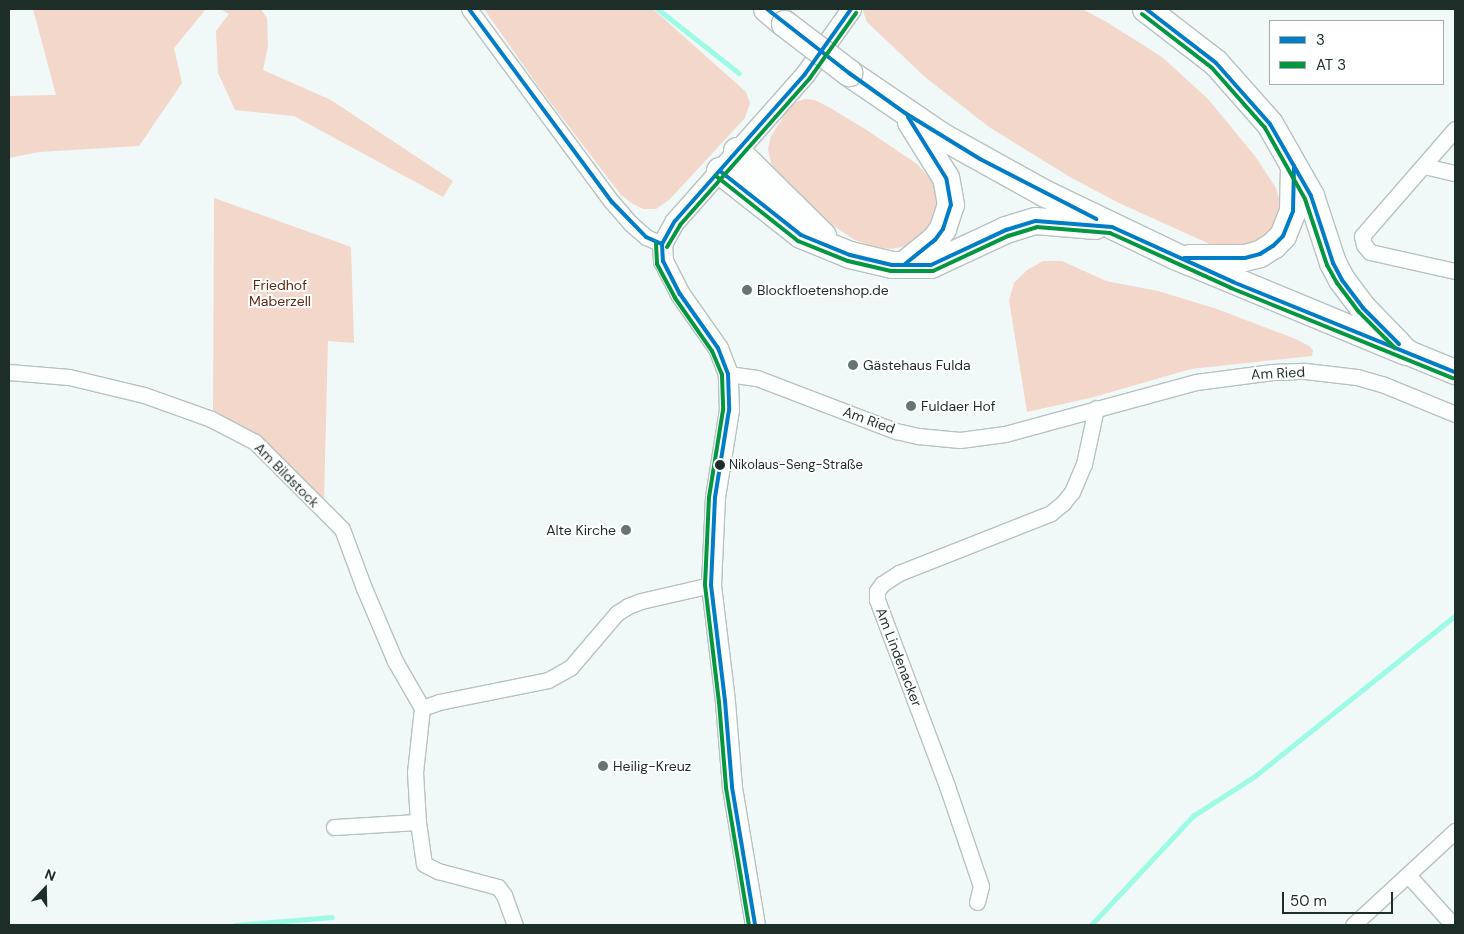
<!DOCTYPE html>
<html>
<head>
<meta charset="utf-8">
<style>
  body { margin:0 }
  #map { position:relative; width:1464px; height:934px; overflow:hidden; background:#f0f9f7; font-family:"DM Sans",sans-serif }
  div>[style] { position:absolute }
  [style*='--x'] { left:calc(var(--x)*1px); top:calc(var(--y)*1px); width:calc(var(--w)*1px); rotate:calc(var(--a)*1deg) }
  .green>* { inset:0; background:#f3d7ca }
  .stream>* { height:4.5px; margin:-2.25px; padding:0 2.25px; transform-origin:2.25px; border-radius:2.25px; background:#9dfae5 }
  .roads { filter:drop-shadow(1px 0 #b7c3c0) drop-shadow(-1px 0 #b7c3c0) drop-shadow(0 1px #b7c3c0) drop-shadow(0 -1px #b7c3c0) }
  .minor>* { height:15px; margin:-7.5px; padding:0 7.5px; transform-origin:7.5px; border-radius:7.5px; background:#fdfefe }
  .tertiary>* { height:19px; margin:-9.5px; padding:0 9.5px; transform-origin:9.5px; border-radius:9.5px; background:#fdfefe }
  .primary>* { height:24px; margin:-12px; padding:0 12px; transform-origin:12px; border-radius:12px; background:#fdfefe }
  .trunk>* { height:26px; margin:-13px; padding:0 13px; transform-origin:13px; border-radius:13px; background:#fdfefe }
  .bridges { filter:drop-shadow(1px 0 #b7c3c0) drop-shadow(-1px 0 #b7c3c0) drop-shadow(0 1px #b7c3c0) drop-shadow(0 -1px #b7c3c0) }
  .trunk-bridge>* { height:26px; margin:-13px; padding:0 13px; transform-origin:13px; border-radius:13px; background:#fdfefe }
  .bus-1>* { height:4px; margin:-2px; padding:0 2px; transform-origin:2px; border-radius:2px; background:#007dc6 }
  .bus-2>* { height:4px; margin:-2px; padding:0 2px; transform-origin:2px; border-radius:2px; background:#059641 }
  .dots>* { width:14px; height:14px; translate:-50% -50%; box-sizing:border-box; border:2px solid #fff; border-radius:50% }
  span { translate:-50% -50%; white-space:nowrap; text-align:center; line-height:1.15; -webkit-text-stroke:4px #fff; paint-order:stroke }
  .bus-label { font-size:13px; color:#1d2e29 }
  .left { translate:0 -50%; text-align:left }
  .park-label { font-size:14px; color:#622810 }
  .poi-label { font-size:14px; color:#1d2e29 }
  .right { translate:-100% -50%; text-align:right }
  .street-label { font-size:14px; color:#1d2e29 }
  .frame { position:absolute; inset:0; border:10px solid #1d2e29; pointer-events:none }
  .legend { position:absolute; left:1269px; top:20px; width:175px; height:65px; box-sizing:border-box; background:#fff; border:1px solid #a5aba9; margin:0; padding:6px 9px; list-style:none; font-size:15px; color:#1d2e29 }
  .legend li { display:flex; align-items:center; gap:10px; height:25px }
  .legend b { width:25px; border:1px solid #a5aba9 }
  .north { position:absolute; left:20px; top:864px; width:50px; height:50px; -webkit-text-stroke:4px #fff; paint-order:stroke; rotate:21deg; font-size:14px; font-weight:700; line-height:20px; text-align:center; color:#1d2e29 }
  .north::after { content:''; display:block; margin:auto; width:18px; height:22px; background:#1d2e29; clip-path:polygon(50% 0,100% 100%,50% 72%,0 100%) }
  .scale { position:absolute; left:1282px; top:892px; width:111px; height:22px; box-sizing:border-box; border:2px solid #1d2e29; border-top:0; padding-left:6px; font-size:15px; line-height:18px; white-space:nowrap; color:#1d2e29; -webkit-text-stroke:4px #fff; paint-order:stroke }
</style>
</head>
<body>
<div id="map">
  <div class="green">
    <div style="clip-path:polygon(33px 9px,206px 9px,174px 48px,182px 83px,139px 146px,39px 152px,9px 158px,9px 96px,56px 95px)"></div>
    <div style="clip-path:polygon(220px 9px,261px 9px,267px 18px,268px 46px,263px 70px,331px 100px,453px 181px,443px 197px,294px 116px,235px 110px,218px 73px,216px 31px,229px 14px)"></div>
    <div style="clip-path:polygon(484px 9px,653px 9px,746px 92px,750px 103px,745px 118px,670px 199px,656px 209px,643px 209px,633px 204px,621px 195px,538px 86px)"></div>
    <div style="clip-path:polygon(864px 9px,1082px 9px,1105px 21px,1162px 57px,1184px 77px,1208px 99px,1255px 156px,1276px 188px,1280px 202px,1278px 217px,1272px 231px,1263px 239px,1250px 246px,1214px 246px,1119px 203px,1070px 177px,989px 127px,925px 77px,867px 22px,863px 11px)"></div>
    <div style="clip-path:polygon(806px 99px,815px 100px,832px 109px,865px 129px,917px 164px,931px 179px,937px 196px,937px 210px,931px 226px,921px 238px,906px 246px,892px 249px,874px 247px,855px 240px,815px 214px,777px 175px,771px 163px,768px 149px,771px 136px,792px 103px)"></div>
    <div style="clip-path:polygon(214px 198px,351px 247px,354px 343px,328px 341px,324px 500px,305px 480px,254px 435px,213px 410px)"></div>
    <div style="clip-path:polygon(1043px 261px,1062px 261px,1106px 281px,1158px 291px,1217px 309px,1296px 339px,1309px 346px,1313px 350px,1312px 356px,1191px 369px,1094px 397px,1027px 412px,1009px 300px,1014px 283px,1027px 270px)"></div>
  </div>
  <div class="stream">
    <div style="--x:658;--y:9;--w:103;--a:38.3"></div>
    <div style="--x:235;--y:925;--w:97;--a:-4.7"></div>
    <div style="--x:1091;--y:925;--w:149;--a:-46.9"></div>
    <div style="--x:1193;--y:816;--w:74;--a:-32.8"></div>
    <div style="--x:1255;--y:776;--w:256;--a:-38.7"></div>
  </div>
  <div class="roads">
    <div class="minor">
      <div style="--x:469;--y:9;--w:240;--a:53.5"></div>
      <div style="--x:612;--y:202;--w:28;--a:49"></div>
      <div style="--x:630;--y:223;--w:21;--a:41"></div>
      <div style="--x:646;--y:237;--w:17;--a:24"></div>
      <div style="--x:1455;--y:129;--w:142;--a:131"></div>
      <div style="--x:1362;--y:236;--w:9;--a:77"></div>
      <div style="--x:1364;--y:245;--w:9;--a:49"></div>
      <div style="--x:1370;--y:252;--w:87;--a:12.6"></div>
      <div style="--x:1424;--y:166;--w:32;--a:13"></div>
      <div style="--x:9;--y:372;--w:60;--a:4.8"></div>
      <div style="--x:69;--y:377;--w:77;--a:13.5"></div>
      <div style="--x:144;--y:395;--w:71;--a:19.7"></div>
      <div style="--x:211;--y:419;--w:50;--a:27.6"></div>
      <div style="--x:255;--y:442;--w:123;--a:45"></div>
      <div style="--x:342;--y:529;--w:63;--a:69.6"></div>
      <div style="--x:364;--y:588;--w:79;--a:67"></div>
      <div style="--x:395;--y:661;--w:54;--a:60.1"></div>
      <div style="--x:728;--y:374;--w:29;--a:8"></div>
      <div style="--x:757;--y:378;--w:149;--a:20.9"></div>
      <div style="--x:896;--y:431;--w:23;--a:13"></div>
      <div style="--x:918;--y:436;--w:42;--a:5.4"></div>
      <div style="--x:960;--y:440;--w:45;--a:-7.6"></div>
      <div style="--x:1005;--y:434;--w:198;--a:-15.2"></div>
      <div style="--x:1196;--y:382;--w:77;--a:-7.5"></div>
      <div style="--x:1272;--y:372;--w:33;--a:-2"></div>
      <div style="--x:1305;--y:371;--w:52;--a:6.6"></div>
      <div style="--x:1357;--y:377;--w:26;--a:16"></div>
      <div style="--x:1382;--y:384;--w:79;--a:22.3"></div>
      <div style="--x:422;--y:708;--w:18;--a:-19"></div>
      <div style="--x:439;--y:702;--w:111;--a:-11.4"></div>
      <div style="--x:548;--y:680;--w:25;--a:-29"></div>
      <div style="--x:570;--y:668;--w:72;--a:-49.5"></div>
      <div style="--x:617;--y:613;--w:13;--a:-32"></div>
      <div style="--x:628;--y:606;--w:14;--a:-21"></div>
      <div style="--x:641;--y:601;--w:72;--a:-12.9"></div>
      <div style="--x:422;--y:708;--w:64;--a:96.2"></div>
      <div style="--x:415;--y:772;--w:50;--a:86.6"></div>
      <div style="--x:418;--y:822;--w:42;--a:81.9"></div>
      <div style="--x:424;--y:864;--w:16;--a:27"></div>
      <div style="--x:438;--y:871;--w:62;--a:14.9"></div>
      <div style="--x:498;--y:887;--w:10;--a:53"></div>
      <div style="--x:504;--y:895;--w:32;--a:70"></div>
      <div style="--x:334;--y:827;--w:84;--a:-3.4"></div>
      <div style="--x:1408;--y:875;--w:67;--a:48"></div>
      <div style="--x:977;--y:902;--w:16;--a:-76"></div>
      <div style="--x:981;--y:886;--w:106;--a:-108.8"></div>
      <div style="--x:947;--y:786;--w:199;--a:-110.6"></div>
      <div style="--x:877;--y:600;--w:9;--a:-90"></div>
      <div style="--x:877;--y:591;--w:9;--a:-54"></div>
      <div style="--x:882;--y:584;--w:20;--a:-33"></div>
      <div style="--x:899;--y:573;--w:163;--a:-21.5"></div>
      <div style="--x:1051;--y:513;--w:16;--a:-40"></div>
      <div style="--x:1063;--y:503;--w:14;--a:-51"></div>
      <div style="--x:1072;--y:492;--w:30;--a:-67"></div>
      <div style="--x:1084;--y:464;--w:57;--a:-77.9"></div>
      <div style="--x:1353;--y:925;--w:139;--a:-42.7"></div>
    </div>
    <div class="tertiary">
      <div style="--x:755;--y:925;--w:140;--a:-99.5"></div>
      <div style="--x:732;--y:787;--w:86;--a:-94.7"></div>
      <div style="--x:725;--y:701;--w:117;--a:-96.9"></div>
      <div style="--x:711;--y:585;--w:88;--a:-87.4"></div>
      <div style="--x:715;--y:497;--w:88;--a:-80.9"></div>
      <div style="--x:729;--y:410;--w:36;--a:-92"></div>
      <div style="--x:728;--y:374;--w:28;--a:-111"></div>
      <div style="--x:718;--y:348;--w:66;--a:-125.1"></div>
      <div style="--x:680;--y:294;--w:37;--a:-117"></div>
      <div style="--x:663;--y:261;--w:17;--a:-93"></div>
      <div style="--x:662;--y:244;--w:26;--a:-61"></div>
      <div style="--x:675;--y:221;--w:196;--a:-48.5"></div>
      <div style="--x:805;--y:74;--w:80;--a:-54.7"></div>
    </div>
    <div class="primary">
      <div style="--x:1406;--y:352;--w:53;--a:22.2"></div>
    </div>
    <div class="trunk">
      <div style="--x:767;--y:9;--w:23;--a:40"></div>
      <div style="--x:1146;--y:9;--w:88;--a:37.6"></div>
      <div style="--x:1216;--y:63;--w:81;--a:48.5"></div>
      <div style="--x:1270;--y:124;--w:83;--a:60.3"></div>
      <div style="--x:1311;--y:196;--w:71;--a:71.8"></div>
      <div style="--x:1333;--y:263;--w:19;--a:62"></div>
      <div style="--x:1342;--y:280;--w:35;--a:53"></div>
      <div style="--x:1363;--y:308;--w:53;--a:45.8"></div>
      <div style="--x:849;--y:73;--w:114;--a:34.2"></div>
      <div style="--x:943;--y:137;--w:118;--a:29"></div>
      <div style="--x:1046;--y:194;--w:145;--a:25.7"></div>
      <div style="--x:1177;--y:257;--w:248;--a:22.5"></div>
      <div style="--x:737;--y:151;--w:121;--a:44.7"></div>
      <div style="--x:720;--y:171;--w:103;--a:38.3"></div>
      <div style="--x:801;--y:235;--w:53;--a:22.2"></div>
      <div style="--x:850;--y:255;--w:43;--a:13.4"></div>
      <div style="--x:892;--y:265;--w:39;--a:0"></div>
      <div style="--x:931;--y:265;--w:83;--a:-25"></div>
      <div style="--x:1006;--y:230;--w:31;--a:-17"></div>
      <div style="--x:1036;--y:221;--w:60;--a:4.8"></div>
      <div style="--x:1190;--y:258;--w:55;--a:0"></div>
      <div style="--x:1245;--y:258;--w:16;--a:-15"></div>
      <div style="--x:1260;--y:254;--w:15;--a:-32"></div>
      <div style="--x:1273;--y:246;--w:14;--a:-45"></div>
      <div style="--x:1283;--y:236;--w:27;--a:-68"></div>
      <div style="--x:1293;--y:211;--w:44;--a:-88.7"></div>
      <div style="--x:905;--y:264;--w:38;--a:-39"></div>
      <div style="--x:935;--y:240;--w:14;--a:-54"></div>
      <div style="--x:943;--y:229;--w:25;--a:-72"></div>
      <div style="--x:951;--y:205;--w:27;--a:-100"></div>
      <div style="--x:946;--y:178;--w:66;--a:-122"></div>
    </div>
  </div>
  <div class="bridges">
    <div class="trunk-bridge">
      <div style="--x:785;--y:24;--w:81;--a:37.4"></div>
    </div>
  </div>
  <div class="bus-1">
    <div style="--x:469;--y:9;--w:240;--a:53.5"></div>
    <div style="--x:612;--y:202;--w:49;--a:45.8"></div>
    <div style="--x:646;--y:237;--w:17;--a:24"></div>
    <div style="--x:767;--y:9;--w:104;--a:38"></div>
    <div style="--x:849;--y:73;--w:69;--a:35.5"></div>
    <div style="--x:905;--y:113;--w:88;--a:31.5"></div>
    <div style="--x:980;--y:159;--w:131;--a:27.3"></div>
    <div style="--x:1146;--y:9;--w:88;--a:37.6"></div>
    <div style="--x:1216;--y:63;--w:81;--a:48.5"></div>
    <div style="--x:1270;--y:124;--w:83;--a:60.3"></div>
    <div style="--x:1311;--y:196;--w:71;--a:71.8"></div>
    <div style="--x:1333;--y:263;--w:19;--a:62"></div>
    <div style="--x:1342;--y:280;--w:35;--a:53"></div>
    <div style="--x:1363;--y:308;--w:51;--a:45"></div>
    <div style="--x:720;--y:171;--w:103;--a:38.3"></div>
    <div style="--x:801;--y:235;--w:53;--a:22.2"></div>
    <div style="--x:850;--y:255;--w:43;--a:13.4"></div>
    <div style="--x:892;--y:265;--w:39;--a:0"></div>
    <div style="--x:931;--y:265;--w:83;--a:-25"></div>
    <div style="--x:1006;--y:230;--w:31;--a:-17"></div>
    <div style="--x:1036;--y:221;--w:76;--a:4.5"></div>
    <div style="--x:1112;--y:227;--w:133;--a:24.4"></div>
    <div style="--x:1233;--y:282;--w:240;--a:22.1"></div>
    <div style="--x:662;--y:244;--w:17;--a:87"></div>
    <div style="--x:663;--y:261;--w:37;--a:63"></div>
    <div style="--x:680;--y:294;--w:66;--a:54.9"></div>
    <div style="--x:718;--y:348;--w:28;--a:69"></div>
    <div style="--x:728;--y:374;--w:36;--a:88"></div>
    <div style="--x:729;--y:410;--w:88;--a:99.1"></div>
    <div style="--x:715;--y:497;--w:88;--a:92.6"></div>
    <div style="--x:711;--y:585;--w:117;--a:83.1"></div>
    <div style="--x:725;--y:701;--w:86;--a:85.3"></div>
    <div style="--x:732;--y:787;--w:140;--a:80.5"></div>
    <div style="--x:662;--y:244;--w:26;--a:-61"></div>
    <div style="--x:675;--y:221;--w:196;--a:-48.5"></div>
    <div style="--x:805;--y:74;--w:80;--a:-54.7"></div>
    <div style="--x:1184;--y:258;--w:61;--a:0"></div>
    <div style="--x:1245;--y:258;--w:16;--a:-15"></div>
    <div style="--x:1260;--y:254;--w:15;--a:-32"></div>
    <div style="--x:1273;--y:246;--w:14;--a:-45"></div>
    <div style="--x:1283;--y:236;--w:27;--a:-68"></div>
    <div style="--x:1293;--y:211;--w:45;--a:-88.7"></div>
    <div style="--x:905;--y:264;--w:38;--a:-39"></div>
    <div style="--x:935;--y:240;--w:14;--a:-54"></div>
    <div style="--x:943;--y:229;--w:25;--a:-72"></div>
    <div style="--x:951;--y:205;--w:27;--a:-100"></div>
    <div style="--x:946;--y:178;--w:72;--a:-121.9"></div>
  </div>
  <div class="bus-2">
    <div style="--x:1142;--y:14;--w:88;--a:37.6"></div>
    <div style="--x:1212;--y:68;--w:80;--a:48.5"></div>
    <div style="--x:1265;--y:128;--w:81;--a:60.6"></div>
    <div style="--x:1305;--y:199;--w:70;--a:71.6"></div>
    <div style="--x:1327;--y:265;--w:21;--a:61"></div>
    <div style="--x:1337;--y:283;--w:36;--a:53"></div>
    <div style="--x:1359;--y:312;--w:51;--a:45"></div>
    <div style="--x:716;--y:176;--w:105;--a:38.4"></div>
    <div style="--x:798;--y:241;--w:54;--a:21.8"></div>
    <div style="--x:848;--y:261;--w:44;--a:13.1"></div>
    <div style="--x:891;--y:271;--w:42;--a:0"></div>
    <div style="--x:933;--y:271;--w:83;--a:-25"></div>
    <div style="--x:1008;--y:236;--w:30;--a:-17"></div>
    <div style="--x:1037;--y:227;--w:73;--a:4.7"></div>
    <div style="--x:1110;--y:233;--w:133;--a:24.4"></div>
    <div style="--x:1231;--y:288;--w:240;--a:22.1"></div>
    <div style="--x:656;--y:244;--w:20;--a:87"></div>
    <div style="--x:657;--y:264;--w:38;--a:62"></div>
    <div style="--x:675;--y:298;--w:65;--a:55.1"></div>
    <div style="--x:712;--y:351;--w:26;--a:67"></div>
    <div style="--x:722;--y:375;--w:35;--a:88"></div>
    <div style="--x:723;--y:410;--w:88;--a:99.1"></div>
    <div style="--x:709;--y:497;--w:88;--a:92.6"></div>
    <div style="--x:705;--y:585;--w:118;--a:83.2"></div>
    <div style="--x:719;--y:702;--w:86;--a:85.3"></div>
    <div style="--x:726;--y:788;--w:139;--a:80.5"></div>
    <div style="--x:667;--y:247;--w:26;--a:-59"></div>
    <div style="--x:680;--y:225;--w:196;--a:-48.5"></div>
    <div style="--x:810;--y:78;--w:80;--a:-54.7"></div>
  </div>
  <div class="dots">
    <div style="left:747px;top:290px;background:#677571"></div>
    <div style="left:853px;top:365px;background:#677571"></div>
    <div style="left:911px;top:406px;background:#677571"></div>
    <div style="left:720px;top:465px;background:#1d2e29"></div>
    <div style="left:626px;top:530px;background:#677571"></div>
    <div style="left:603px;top:766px;background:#677571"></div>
  </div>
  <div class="bus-label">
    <span class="left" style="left:729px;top:465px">Nikolaus-Seng-Straße</span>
  </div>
  <div class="park-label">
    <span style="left:280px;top:293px">Friedhof<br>Maberzell</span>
  </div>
  <div class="poi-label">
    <span class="left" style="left:757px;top:290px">Blockfloetenshop.de</span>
    <span class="left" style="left:863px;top:365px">Gästehaus Fulda</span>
    <span class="left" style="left:921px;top:406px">Fuldaer Hof</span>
    <span class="right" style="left:616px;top:530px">Alte Kirche</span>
    <span class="left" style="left:613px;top:766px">Heilig-Kreuz</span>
  </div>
  <div class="street-label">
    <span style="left:1278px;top:373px;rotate:-3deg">Am Ried</span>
    <span style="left:869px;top:420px;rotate:20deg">Am Ried</span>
    <span style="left:287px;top:475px;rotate:45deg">Am Bildstock</span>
    <span style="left:899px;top:657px;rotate:69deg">Am Lindenacker</span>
  </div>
  <div class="frame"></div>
  <ul class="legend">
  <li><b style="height:6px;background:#007dc6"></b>3</li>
  <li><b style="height:6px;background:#059641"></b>AT 3</li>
  </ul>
  <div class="north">N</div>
  <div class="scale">50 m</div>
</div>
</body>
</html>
